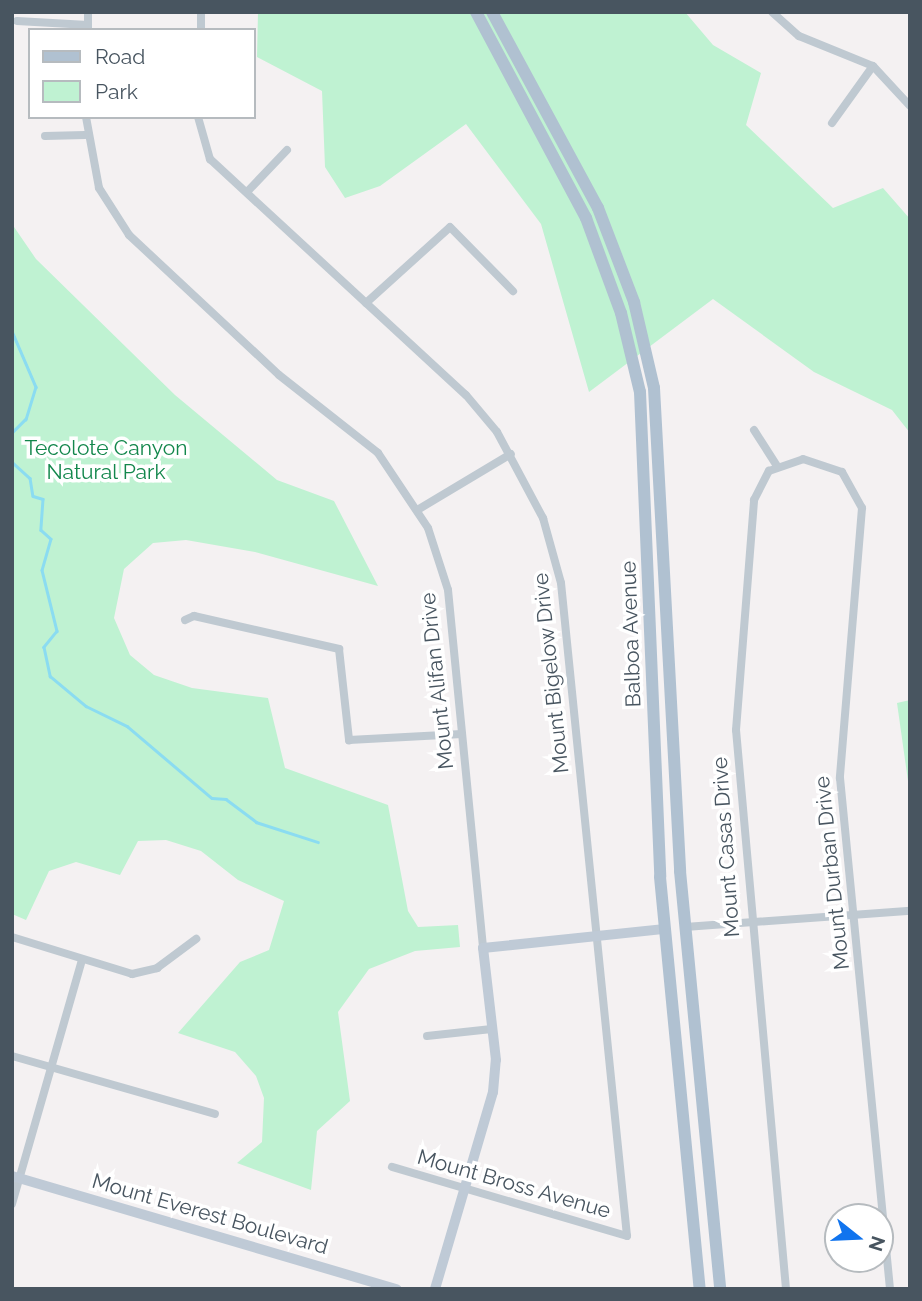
<!DOCTYPE html>
<html>
<head>
<meta charset="utf-8">
<style>
  body { margin:0 }
  #map { position:relative; width:922px; height:1301px; overflow:hidden; background:#f4f1f2; font-family:Raleway,sans-serif }
  div>[style] { position:absolute }
  [style*='--x'] { left:calc(var(--x)*1px); top:calc(var(--y)*1px); width:calc(var(--w)*1px); rotate:calc(var(--a)*1deg) }
  .green>* { inset:0; background:#bff2d2 }
  .stream>* { height:2.5px; margin:-1.25px; padding:0 1.25px; transform-origin:1.25px; border-radius:1.25px; background:#8bdcf1 }
  .street>* { height:8px; margin:-4px; padding:0 4px; transform-origin:4px; border-radius:4px; background:#bfc9d1 }
  .secondary>* { height:10px; margin:-5px; padding:0 5px; transform-origin:5px; border-radius:5px; background:#bfcad6 }
  .primary>* { height:12px; margin:-6px; padding:0 6px; transform-origin:6px; border-radius:6px; background:#b0c1d1 }
  span { translate:-50% -50%; white-space:nowrap; text-align:center; line-height:1.15; -webkit-text-stroke:7px #fff; paint-order:stroke }
  .park-label { font-size:21px; color:#13874c }
  .street-label { font-size:21px; color:#485560 }
  .frame { position:absolute; inset:0; border:14px solid #485560; pointer-events:none }
  .legend { position:absolute; left:28px; top:28px; width:228px; height:91px; box-sizing:border-box; background:#fff; border:2px solid #b6bbbf; margin:0; padding:9px 12px; list-style:none; font-size:21px; color:#485560 }
  .legend li { display:flex; align-items:center; gap:14px; height:35px }
  .legend b { width:35px; border:2px solid #b6bbbf }
  .north { position:absolute; left:824px; top:1203px; width:70px; height:70px; box-sizing:border-box; background:#fff; border:2px solid #b6bbbf; border-radius:50%; rotate:108deg; font-size:19px; font-weight:700; line-height:28px; text-align:center; color:#485560 }
  .north::after { content:''; display:block; margin:auto; width:24px; height:32px; background:#1174ee; clip-path:polygon(50% 0,100% 100%,50% 72%,0 100%) }
</style>
</head>
<body>
<div id="map">
  <div class="green">
    <div style="clip-path:polygon(258px 12px,685px 12px,713px 45px,761px 73px,746px 125px,833px 208px,883px 188px,910px 219px,910px 433px,892px 410px,814px 372px,713px 299px,589px 392px,541px 224px,466px 124px,380px 186px,345px 198px,325px 167px,322px 91px,257px 57px)"></div>
    <div style="clip-path:polygon(12px 224px,36px 259px,175px 395px,277px 480px,334px 501px,378px 586px,255px 552px,186px 540px,153px 543px,124px 569px,114px 618px,130px 655px,154px 675px,192px 688px,268px 698px,285px 768px,388px 805px,408px 911px,418px 927px,458px 925px,460px 947px,415px 951px,369px 969px,338px 1012px,350px 1101px,317px 1131px,311px 1190px,237px 1163px,262px 1142px,264px 1098px,256px 1076px,235px 1052px,178px 1033px,240px 962px,269px 950px,284px 901px,238px 880px,201px 851px,166px 840px,138px 841px,120px 875px,76px 862px,49px 871px,26px 920px,12px 914px)"></div>
    <div style="clip-path:polygon(910px 700px,910px 795px,897px 703px)"></div>
  </div>
  <div class="stream">
    <div style="--x:12;--y:331;--w:61;--a:66.8"></div>
    <div style="--x:36;--y:387;--w:34;--a:107"></div>
    <div style="--x:26;--y:419;--w:20;--a:135"></div>
    <div style="--x:12;--y:462;--w:24;--a:42"></div>
    <div style="--x:30;--y:478;--w:18;--a:81"></div>
    <div style="--x:33;--y:496;--w:10;--a:17"></div>
    <div style="--x:43;--y:499;--w:31;--a:94"></div>
    <div style="--x:41;--y:530;--w:13;--a:42"></div>
    <div style="--x:51;--y:539;--w:32;--a:106"></div>
    <div style="--x:42;--y:570;--w:63;--a:76.2"></div>
    <div style="--x:57;--y:631;--w:21;--a:129"></div>
    <div style="--x:44;--y:647;--w:30;--a:78"></div>
    <div style="--x:50;--y:676;--w:47;--a:39.8"></div>
    <div style="--x:86;--y:706;--w:46;--a:26"></div>
    <div style="--x:127;--y:726;--w:111;--a:40.3"></div>
    <div style="--x:212;--y:798;--w:14;--a:4"></div>
    <div style="--x:226;--y:799;--w:38;--a:37"></div>
    <div style="--x:256;--y:822;--w:65;--a:17.9"></div>
  </div>
  <div class="street">
    <div style="--x:772;--y:12;--w:36;--a:42"></div>
    <div style="--x:799;--y:36;--w:80;--a:22.1"></div>
    <div style="--x:873;--y:66;--w:54;--a:47.2"></div>
    <div style="--x:17;--y:21;--w:71;--a:3.2"></div>
    <div style="--x:88;--y:30;--w:18;--a:-90"></div>
    <div style="--x:201;--y:30;--w:18;--a:-90"></div>
    <div style="--x:86;--y:117;--w:72;--a:79.6"></div>
    <div style="--x:99;--y:188;--w:56;--a:57.4"></div>
    <div style="--x:129;--y:235;--w:205;--a:43"></div>
    <div style="--x:279;--y:375;--w:126;--a:38.2"></div>
    <div style="--x:378;--y:453;--w:90;--a:56.3"></div>
    <div style="--x:428;--y:528;--w:65;--a:72.1"></div>
    <div style="--x:448;--y:590;--w:360;--a:84.4"></div>
    <div style="--x:198;--y:117;--w:44;--a:74.1"></div>
    <div style="--x:210;--y:159;--w:348;--a:42.7"></div>
    <div style="--x:466;--y:395;--w:48;--a:50"></div>
    <div style="--x:497;--y:432;--w:98;--a:61.9"></div>
    <div style="--x:543;--y:518;--w:67;--a:74.5"></div>
    <div style="--x:561;--y:583;--w:656;--a:84.23"></div>
    <div style="--x:627;--y:1236;--w:245;--a:-163.6"></div>
    <div style="--x:832;--y:123;--w:70;--a:-54.3"></div>
    <div style="--x:45;--y:136;--w:40;--a:-1.4"></div>
    <div style="--x:247;--y:192;--w:58;--a:-46.4"></div>
    <div style="--x:366;--y:303;--w:113;--a:-42.1"></div>
    <div style="--x:450;--y:227;--w:90;--a:45.5"></div>
    <div style="--x:754;--y:430;--w:43;--a:57.4"></div>
    <div style="--x:419;--y:509;--w:107;--a:-30.9"></div>
    <div style="--x:185;--y:620;--w:10;--a:-24"></div>
    <div style="--x:194;--y:616;--w:149;--a:12.8"></div>
    <div style="--x:339;--y:649;--w:92;--a:83.7"></div>
    <div style="--x:349;--y:740;--w:113;--a:-3"></div>
    <div style="--x:685;--y:927;--w:226;--a:-4.1"></div>
    <div style="--x:12;--y:937;--w:126;--a:17.1"></div>
    <div style="--x:132;--y:974;--w:26;--a:-13"></div>
    <div style="--x:157;--y:968;--w:49;--a:-36.6"></div>
    <div style="--x:427;--y:1036;--w:65;--a:-6.1"></div>
    <div style="--x:12;--y:1056;--w:211;--a:15.9"></div>
    <div style="--x:12;--y:1204;--w:254;--a:-74"></div>
    <div style="--x:786;--y:1289;--w:561;--a:-95.11"></div>
    <div style="--x:736;--y:730;--w:231;--a:-85.5"></div>
    <div style="--x:754;--y:500;--w:33;--a:-63"></div>
    <div style="--x:769;--y:471;--w:36;--a:-19"></div>
    <div style="--x:803;--y:459;--w:41;--a:18.4"></div>
    <div style="--x:842;--y:472;--w:41;--a:60.9"></div>
    <div style="--x:862;--y:508;--w:271;--a:94.7"></div>
    <div style="--x:840;--y:778;--w:513;--a:84.41"></div>
  </div>
  <div class="secondary">
    <div style="--x:12;--y:1176;--w:401;--a:16.4"></div>
    <div style="--x:435;--y:1289;--w:205;--a:-73.6"></div>
    <div style="--x:493;--y:1092;--w:32;--a:-85"></div>
    <div style="--x:496;--y:1060;--w:113;--a:-96.6"></div>
    <div style="--x:483;--y:948;--w:183;--a:-6"></div>
  </div>
  <div class="primary">
    <div style="--x:476;--y:12;--w:234;--a:61.9"></div>
    <div style="--x:586;--y:218;--w:101;--a:69.8"></div>
    <div style="--x:621;--y:313;--w:81;--a:76.5"></div>
    <div style="--x:640;--y:392;--w:485;--a:87.6"></div>
    <div style="--x:660;--y:877;--w:414;--a:84.5"></div>
    <div style="--x:492;--y:12;--w:223;--a:61.6"></div>
    <div style="--x:598;--y:208;--w:101;--a:69"></div>
    <div style="--x:634;--y:302;--w:88;--a:76.9"></div>
    <div style="--x:654;--y:388;--w:484;--a:86.9"></div>
    <div style="--x:680;--y:871;--w:420;--a:84.5"></div>
  </div>
  <div class="park-label">
    <span style="left:106px;top:460px">Tecolote Canyon<br>Natural Park</span>
  </div>
  <div class="street-label">
    <span style="left:631px;top:634px;rotate:-92deg">Balboa Avenue</span>
    <span style="left:551px;top:673px;rotate:-96deg">Mount Bigelow Drive</span>
    <span style="left:437px;top:681px;rotate:-96deg">Mount Alifan Drive</span>
    <span style="left:726px;top:847px;rotate:-94deg">Mount Casas Drive</span>
    <span style="left:832px;top:873px;rotate:-96deg">Mount Durban Drive</span>
    <span style="left:514px;top:1184px;rotate:16deg">Mount Bross Avenue</span>
    <span style="left:210px;top:1214px;rotate:16deg">Mount Everest Boulevard</span>
  </div>
  <div class="frame"></div>
  <ul class="legend">
  <li><b style="height:9px;background:#b0c1d1"></b>Road</li>
  <li><b style="height:19px;background:#bff2d2"></b>Park</li>
  </ul>
  <div class="north">N</div>
</div>
</body>
</html>
